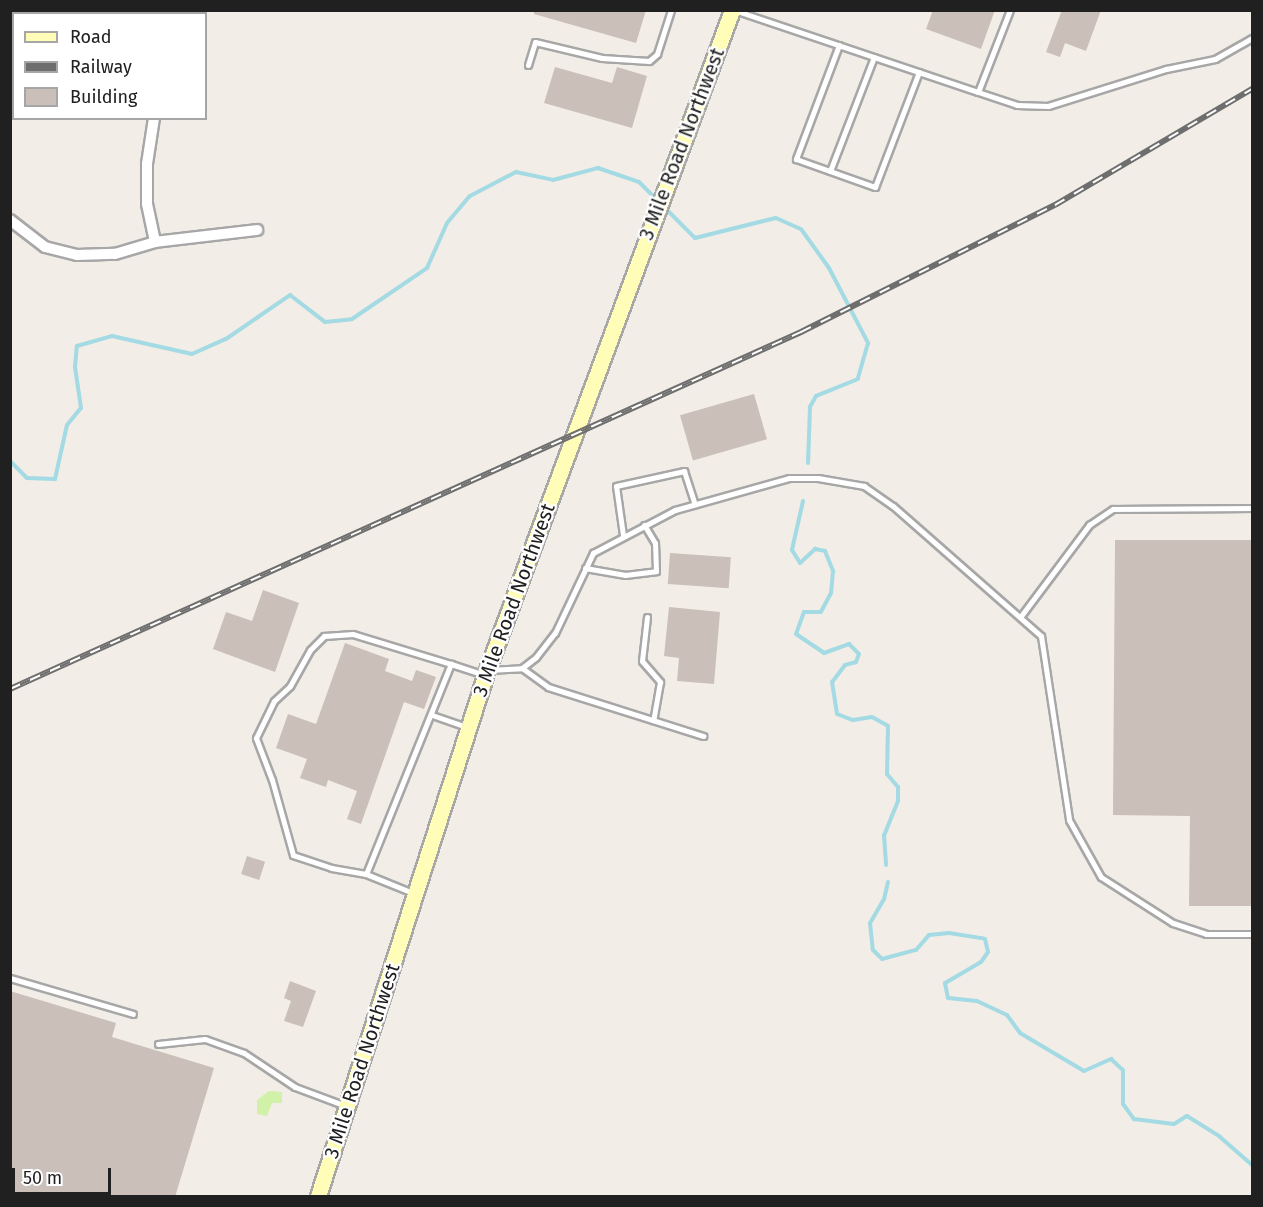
<!DOCTYPE html>
<html>
<head>
<meta charset="utf-8">
<style>
  body { margin:0 }
  #map { position:relative; width:1263px; height:1207px; overflow:hidden; background:#f2ede6; font-family:"Fira Sans",sans-serif }
  div>[style] { position:absolute }
  [style*='--x'] { left:calc(var(--x)*1px); top:calc(var(--y)*1px); width:calc(var(--w)*1px); rotate:calc(var(--a)*1deg) }
  .grass>* { inset:0; background:#d1f0a8 }
  .stream>* { height:4px; margin:-2px; padding:0 2px; transform-origin:2px; border-radius:2px; background:#a3dae3 }
  .building>* { inset:0; background:#cabfb9; transform-origin:0 0 }
  .roads { filter:drop-shadow(2px 0 #a7a7a7) drop-shadow(-2px 0 #a7a7a7) drop-shadow(0 2px #a7a7a7) drop-shadow(0 -2px #a7a7a7) }
  .service>* { height:5px; margin:-2.5px; padding:0 2.5px; transform-origin:2.5px; border-radius:2.5px; background:#fff }
  .minor>* { height:10px; margin:-5px; padding:0 5px; transform-origin:5px; border-radius:5px; background:#fff }
  .secondary>* { height:15px; margin:-7.5px; padding:0 7.5px; transform-origin:7.5px; border-radius:7.5px; background:#fffdb7 }
  .rail>* { height:6px; margin-top:-3px; transform-origin:0; background:repeating-linear-gradient(90deg,#fff 0 11px,#6e6e6e 0 22px); box-sizing:border-box; border-block:2px solid #6e6e6e }
  span { translate:-50% -50%; white-space:nowrap; text-align:center; line-height:1.15; -webkit-text-stroke:4.5px #fff; paint-order:stroke }
  .street-label { font-size:20px; color:#202020 }
  .frame { position:absolute; inset:0; border:12px solid #202020; pointer-events:none }
  .legend { position:absolute; left:12px; top:12px; width:195px; height:108px; box-sizing:border-box; background:#fff; border:2px solid #a6a6a6; margin:0; padding:8px 10px; list-style:none; font-size:18px; color:#202020 }
  .legend li { display:flex; align-items:center; gap:12px; height:30px }
  .legend b { width:30px; border:2px solid #a6a6a6 }
  .scale { position:absolute; left:12px; top:1168px; width:99px; height:27px; box-sizing:border-box; border:3px solid #202020; border-top:0; padding-left:8px; font-size:18px; line-height:21px; white-space:nowrap; color:#202020; -webkit-text-stroke:4px #fff; paint-order:stroke }
</style>
</head>
<body>
<div id="map">
  <div class="grass">
    <div style="clip-path:polygon(269px 1091px,282px 1092px,282px 1103px,272px 1103px,267px 1116px,257px 1114px,257px 1100px)"></div>
  </div>
  <div class="stream">
    <div style="--x:664;--y:207;--w:44;--a:45"></div>
    <div style="--x:695;--y:238;--w:83;--a:-13.9"></div>
    <div style="--x:776;--y:218;--w:27;--a:24"></div>
    <div style="--x:801;--y:229;--w:48;--a:54.3"></div>
    <div style="--x:829;--y:268;--w:85;--a:62.5"></div>
    <div style="--x:868;--y:343;--w:37;--a:106"></div>
    <div style="--x:858;--y:379;--w:45;--a:158"></div>
    <div style="--x:816;--y:396;--w:13;--a:119"></div>
    <div style="--x:810;--y:407;--w:56;--a:92"></div>
    <div style="--x:10;--y:461;--w:24;--a:45"></div>
    <div style="--x:27;--y:478;--w:28;--a:2"></div>
    <div style="--x:55;--y:479;--w:55;--a:-77.5"></div>
    <div style="--x:67;--y:425;--w:22;--a:-51"></div>
    <div style="--x:81;--y:408;--w:41;--a:-98.3"></div>
    <div style="--x:75;--y:367;--w:21;--a:-85"></div>
    <div style="--x:77;--y:346;--w:36;--a:-16"></div>
    <div style="--x:112;--y:336;--w:82;--a:12.7"></div>
    <div style="--x:192;--y:354;--w:37;--a:-24"></div>
    <div style="--x:226;--y:339;--w:78;--a:-34.5"></div>
    <div style="--x:290;--y:295;--w:44;--a:37.6"></div>
    <div style="--x:325;--y:322;--w:27;--a:-6"></div>
    <div style="--x:352;--y:319;--w:91;--a:-34.2"></div>
    <div style="--x:427;--y:268;--w:49;--a:-66"></div>
    <div style="--x:447;--y:223;--w:35;--a:-50"></div>
    <div style="--x:470;--y:196;--w:52;--a:-27.6"></div>
    <div style="--x:516;--y:172;--w:38;--a:12"></div>
    <div style="--x:553;--y:180;--w:47;--a:-14.9"></div>
    <div style="--x:598;--y:168;--w:43;--a:18.9"></div>
    <div style="--x:639;--y:182;--w:25;--a:45"></div>
    <div style="--x:803;--y:501;--w:50;--a:102.7"></div>
    <div style="--x:792;--y:550;--w:15;--a:58"></div>
    <div style="--x:800;--y:563;--w:21;--a:-43"></div>
    <div style="--x:815;--y:549;--w:10;--a:11"></div>
    <div style="--x:825;--y:551;--w:22;--a:68"></div>
    <div style="--x:833;--y:571;--w:22;--a:95"></div>
    <div style="--x:831;--y:593;--w:21;--a:118"></div>
    <div style="--x:821;--y:612;--w:17;--a:180"></div>
    <div style="--x:804;--y:612;--w:23;--a:110"></div>
    <div style="--x:796;--y:634;--w:34;--a:34"></div>
    <div style="--x:824;--y:653;--w:27;--a:-20"></div>
    <div style="--x:849;--y:644;--w:14;--a:45"></div>
    <div style="--x:859;--y:654;--w:9;--a:111"></div>
    <div style="--x:856;--y:662;--w:11;--a:165"></div>
    <div style="--x:845;--y:665;--w:21;--a:127"></div>
    <div style="--x:832;--y:682;--w:32;--a:81"></div>
    <div style="--x:837;--y:714;--w:17;--a:21"></div>
    <div style="--x:853;--y:720;--w:19;--a:-9"></div>
    <div style="--x:872;--y:717;--w:18;--a:29"></div>
    <div style="--x:888;--y:726;--w:48;--a:91.2"></div>
    <div style="--x:887;--y:774;--w:17;--a:50"></div>
    <div style="--x:898;--y:787;--w:14;--a:90"></div>
    <div style="--x:898;--y:801;--w:37;--a:112"></div>
    <div style="--x:884;--y:835;--w:30;--a:86"></div>
    <div style="--x:888;--y:882;--w:17;--a:103"></div>
    <div style="--x:884;--y:899;--w:28;--a:120"></div>
    <div style="--x:870;--y:923;--w:27;--a:84"></div>
    <div style="--x:873;--y:950;--w:13;--a:45"></div>
    <div style="--x:882;--y:959;--w:35;--a:-15"></div>
    <div style="--x:916;--y:950;--w:20;--a:-49"></div>
    <div style="--x:929;--y:935;--w:20;--a:-6"></div>
    <div style="--x:949;--y:933;--w:36;--a:9"></div>
    <div style="--x:985;--y:939;--w:13;--a:77"></div>
    <div style="--x:988;--y:952;--w:12;--a:125"></div>
    <div style="--x:981;--y:962;--w:42;--a:149.7"></div>
    <div style="--x:945;--y:983;--w:15;--a:79"></div>
    <div style="--x:948;--y:998;--w:29;--a:6"></div>
    <div style="--x:977;--y:1001;--w:33;--a:25"></div>
    <div style="--x:1007;--y:1015;--w:22;--a:54"></div>
    <div style="--x:1020;--y:1033;--w:74;--a:30.7"></div>
    <div style="--x:1084;--y:1071;--w:30;--a:-24"></div>
    <div style="--x:1111;--y:1059;--w:16;--a:43"></div>
    <div style="--x:1123;--y:1070;--w:34;--a:90"></div>
    <div style="--x:1123;--y:1104;--w:19;--a:54"></div>
    <div style="--x:1134;--y:1119;--w:40;--a:7.1"></div>
    <div style="--x:1174;--y:1124;--w:15;--a:-32"></div>
    <div style="--x:1187;--y:1116;--w:39;--a:32"></div>
    <div style="--x:1220;--y:1137;--w:43;--a:41.2"></div>
  </div>
  <div class="building">
    <div style="clip-path:polygon(534px 10px,646px 10px,636px 43px,534px 14px)"></div>
    <div style="clip-path:polygon(933px 10px,995px 10px,981px 49px,926px 29px)"></div>
    <div style="clip-path:polygon(1062px 10px,1101px 10px,1086px 51px,1065px 43px,1060px 57px,1046px 52px)"></div>
    <div style="clip-path:polygon(555px 67px,612px 83px,617px 67px,647px 76px,632px 128px,544px 103px)"></div>
    <div style="left:754px;top:394px;width:47px;height:77px;rotate:74deg"></div>
    <div style="clip-path:polygon(1115px 540px,1252px 540px,1252px 906px,1189px 906px,1190px 816px,1113px 815px)"></div>
    <div style="left:670px;top:553px;width:61px;height:31px;rotate:4deg"></div>
    <div style="clip-path:polygon(263px 590px,299px 603px,275px 672px,213px 649px,226px 612px,252px 621px)"></div>
    <div style="clip-path:polygon(669px 607px,720px 612px,714px 684px,677px 681px,679px 658px,664px 656px)"></div>
    <div style="clip-path:polygon(345px 643px,389px 659px,385px 671px,412px 681px,416px 670px,436px 677px,424px 709px,404px 702px,361px 824px,347px 819px,357px 791px,328px 780px,326px 787px,300px 778px,307px 759px,276px 748px,288px 714px,316px 724px)"></div>
    <div style="left:247px;top:856px;width:19px;height:19px;rotate:18deg"></div>
    <div style="clip-path:polygon(290px 981px,316px 991px,303px 1027px,284px 1021px,291px 1001px,284px 998px)"></div>
    <div style="clip-path:polygon(10px 991px,116px 1023px,112px 1037px,214px 1068px,175px 1197px,10px 1197px)"></div>
  </div>
  <div class="roads">
    <div class="service">
      <div style="--x:734;--y:10;--w:257;--a:18.6"></div>
      <div style="--x:978;--y:92;--w:88;--a:-68.7"></div>
      <div style="--x:839;--y:45;--w:122;--a:110.7"></div>
      <div style="--x:796;--y:159;--w:84;--a:19.5"></div>
      <div style="--x:875;--y:187;--w:123;--a:-69.1"></div>
      <div style="--x:528;--y:65;--w:24;--a:-73"></div>
      <div style="--x:535;--y:42;--w:69;--a:13.4"></div>
      <div style="--x:602;--y:58;--w:47;--a:3.7"></div>
      <div style="--x:649;--y:61;--w:11;--a:-41"></div>
      <div style="--x:657;--y:54;--w:46;--a:-72.3"></div>
      <div style="--x:978;--y:92;--w:41;--a:18.4"></div>
      <div style="--x:1017;--y:105;--w:31;--a:2"></div>
      <div style="--x:1048;--y:106;--w:124;--a:-17.4"></div>
      <div style="--x:1166;--y:69;--w:50;--a:-11.5"></div>
      <div style="--x:1215;--y:59;--w:43;--a:-29.6"></div>
      <div style="--x:830;--y:171;--w:122;--a:-68.9"></div>
      <div style="--x:623;--y:535;--w:49;--a:-98.1"></div>
      <div style="--x:616;--y:486;--w:70;--a:-12.4"></div>
      <div style="--x:684;--y:471;--w:35;--a:72"></div>
      <div style="--x:585;--y:568;--w:41;--a:9.9"></div>
      <div style="--x:625;--y:575;--w:31;--a:-7"></div>
      <div style="--x:656;--y:571;--w:28;--a:-92"></div>
      <div style="--x:655;--y:543;--w:21;--a:-121"></div>
      <div style="--x:1021;--y:616;--w:114;--a:-53.2"></div>
      <div style="--x:1089;--y:525;--w:29;--a:-34"></div>
      <div style="--x:1113;--y:509;--w:139;--a:-0.4"></div>
      <div style="--x:647;--y:617;--w:44;--a:96.5"></div>
      <div style="--x:642;--y:661;--w:28;--a:49"></div>
      <div style="--x:660;--y:682;--w:39;--a:100"></div>
      <div style="--x:522;--y:668;--w:32;--a:36"></div>
      <div style="--x:548;--y:687;--w:163;--a:17.5"></div>
      <div style="--x:488;--y:670;--w:34;--a:-3"></div>
      <div style="--x:522;--y:668;--w:18;--a:-38"></div>
      <div style="--x:536;--y:657;--w:31;--a:-52"></div>
      <div style="--x:555;--y:633;--w:89;--a:-64.6"></div>
      <div style="--x:593;--y:553;--w:93;--a:-27.7"></div>
      <div style="--x:675;--y:510;--w:118;--a:-15.7"></div>
      <div style="--x:789;--y:478;--w:29;--a:0"></div>
      <div style="--x:818;--y:478;--w:47;--a:9.9"></div>
      <div style="--x:864;--y:486;--w:35;--a:35"></div>
      <div style="--x:893;--y:506;--w:197;--a:41.3"></div>
      <div style="--x:1041;--y:636;--w:186;--a:81.3"></div>
      <div style="--x:1069;--y:820;--w:65;--a:60.7"></div>
      <div style="--x:1101;--y:877;--w:85;--a:32.6"></div>
      <div style="--x:1173;--y:923;--w:35;--a:18"></div>
      <div style="--x:1206;--y:934;--w:46;--a:0"></div>
      <div style="--x:432;--y:715;--w:37;--a:19"></div>
      <div style="--x:366;--y:874;--w:35;--a:-170"></div>
      <div style="--x:332;--y:868;--w:41;--a:-161.6"></div>
      <div style="--x:293;--y:855;--w:78;--a:-105.6"></div>
      <div style="--x:272;--y:780;--w:45;--a:-110.9"></div>
      <div style="--x:256;--y:738;--w:41;--a:-64.1"></div>
      <div style="--x:274;--y:701;--w:22;--a:-43"></div>
      <div style="--x:290;--y:686;--w:41;--a:-60.9"></div>
      <div style="--x:310;--y:650;--w:20;--a:-45"></div>
      <div style="--x:324;--y:636;--w:29;--a:-4"></div>
      <div style="--x:353;--y:634;--w:102;--a:17"></div>
      <div style="--x:413;--y:893;--w:51;--a:-158"></div>
      <div style="--x:366;--y:874;--w:227;--a:-68"></div>
      <div style="--x:451;--y:664;--w:35;--a:18"></div>
      <div style="--x:10;--y:978;--w:128;--a:16.3"></div>
      <div style="--x:158;--y:1044;--w:47;--a:-6.1"></div>
      <div style="--x:205;--y:1039;--w:41;--a:19.7"></div>
      <div style="--x:244;--y:1053;--w:61;--a:33.7"></div>
      <div style="--x:295;--y:1087;--w:54;--a:20.4"></div>
    </div>
    <div class="minor">
      <div style="--x:42;--y:14;--w:4;--a:-76"></div>
      <div style="--x:195;--y:14;--w:4;--a:-76"></div>
      <div style="--x:10;--y:97;--w:10;--a:-66"></div>
      <div style="--x:154;--y:118;--w:47;--a:98.7"></div>
      <div style="--x:147;--y:164;--w:40;--a:90"></div>
      <div style="--x:147;--y:204;--w:39;--a:78"></div>
      <div style="--x:10;--y:220;--w:44;--a:37.6"></div>
      <div style="--x:45;--y:247;--w:33;--a:14"></div>
      <div style="--x:77;--y:255;--w:38;--a:-2"></div>
      <div style="--x:115;--y:254;--w:42;--a:-16.7"></div>
      <div style="--x:155;--y:242;--w:103;--a:-6.7"></div>
    </div>
    <div class="secondary">
      <div style="--x:318;--y:1196;--w:552;--a:-72.19"></div>
      <div style="--x:487;--y:670;--w:704;--a:-69.63"></div>
    </div>
  </div>
  <div class="rail">
    <div style="--x:10;--y:689;--w:868;--a:-24.29"></div>
    <div style="--x:801;--y:332;--w:284;--a:-26.6"></div>
    <div style="--x:1055;--y:205;--w:229;--a:-30.5"></div>
  </div>
  <div class="street-label">
    <span style="left:682px;top:144px;rotate:-69deg">3 Mile Road Northwest</span>
    <span style="left:514px;top:600px;rotate:-70deg">3 Mile Road Northwest</span>
    <span style="left:362px;top:1061px;rotate:-72deg">3 Mile Road Northwest</span>
  </div>
  <div class="frame"></div>
  <ul class="legend">
  <li><b style="height:8px;background:#fffdb7"></b>Road</li>
  <li><b style="height:8px;background:#6e6e6e"></b>Railway</li>
  <li><b style="height:16px;background:#cabfb9"></b>Building</li>
  </ul>
  <div class="scale">50 m</div>
</div>
</body>
</html>
